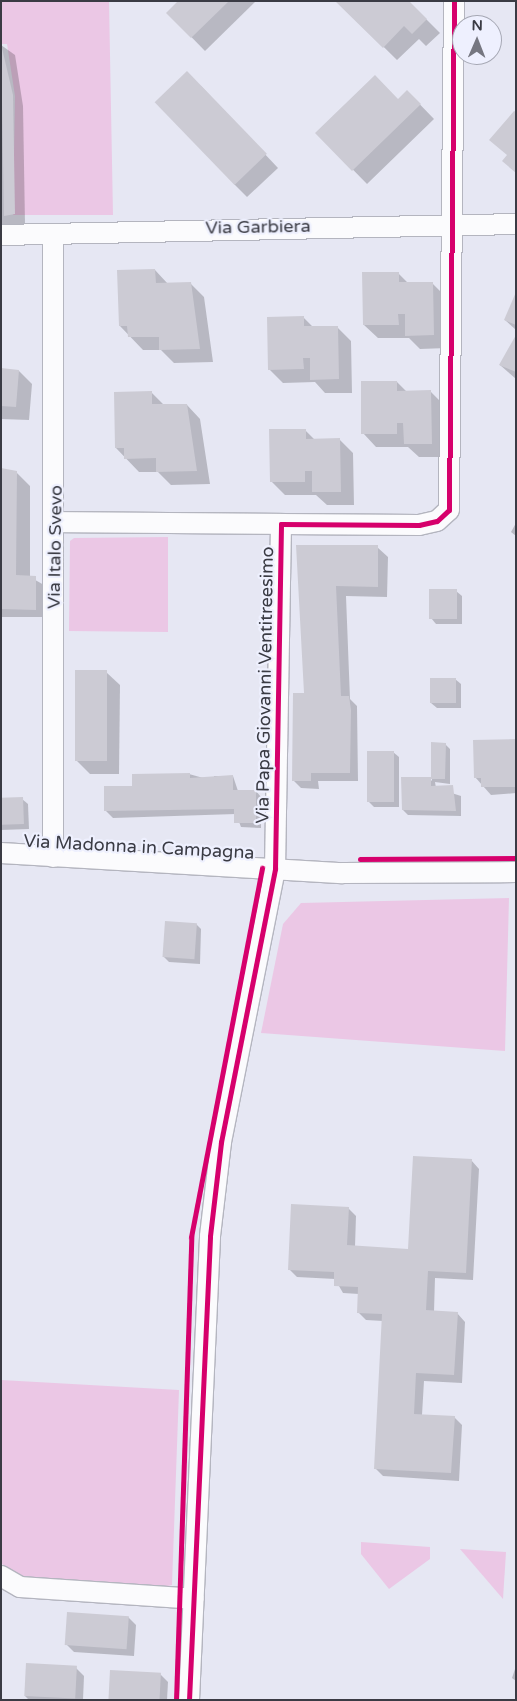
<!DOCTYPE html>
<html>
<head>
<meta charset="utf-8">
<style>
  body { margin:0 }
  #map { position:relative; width:517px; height:1701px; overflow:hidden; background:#e6e7f3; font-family:"Varela Round",sans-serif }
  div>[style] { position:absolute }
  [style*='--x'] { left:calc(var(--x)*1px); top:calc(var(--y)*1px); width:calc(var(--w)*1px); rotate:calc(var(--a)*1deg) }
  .green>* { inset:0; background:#ebc7e5 }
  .shadow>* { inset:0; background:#0003 }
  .building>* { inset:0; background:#cccbd4; transform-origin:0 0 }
  .roads { filter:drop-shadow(1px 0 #b4b5bf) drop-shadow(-1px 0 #b4b5bf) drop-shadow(0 1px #b4b5bf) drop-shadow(0 -1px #b4b5bf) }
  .minor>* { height:20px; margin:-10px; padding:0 10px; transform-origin:10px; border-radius:10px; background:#fbfbfd }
  .cycleway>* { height:5px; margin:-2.5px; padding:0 2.5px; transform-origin:2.5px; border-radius:2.5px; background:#d6006c }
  span { translate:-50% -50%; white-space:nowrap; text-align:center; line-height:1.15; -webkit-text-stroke:4.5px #eef0fe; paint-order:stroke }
  .street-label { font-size:18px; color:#3a3b44 }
  .frame { position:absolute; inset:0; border:2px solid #3a3b44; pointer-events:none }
  .north { position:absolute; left:452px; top:15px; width:50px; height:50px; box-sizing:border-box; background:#eef0fe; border:1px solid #a6a8b4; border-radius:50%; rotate:1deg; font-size:14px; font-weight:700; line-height:20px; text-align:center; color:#3a3b44 }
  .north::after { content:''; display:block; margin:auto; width:18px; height:22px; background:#767781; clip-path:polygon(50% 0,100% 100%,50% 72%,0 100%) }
</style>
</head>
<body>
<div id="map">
  <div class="green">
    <div style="clip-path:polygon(1px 1px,109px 1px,113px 215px,13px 215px,15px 96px,7px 44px,1px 44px)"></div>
    <div style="clip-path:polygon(168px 537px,168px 632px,69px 631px,70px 541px,74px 538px)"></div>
    <div style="clip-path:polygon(509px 898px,505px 1051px,261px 1033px,283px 924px,301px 903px)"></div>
    <div style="clip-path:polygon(1px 1380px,179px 1390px,172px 1585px,157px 1589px,18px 1578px,1px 1563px)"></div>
    <div style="clip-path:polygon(361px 1542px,430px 1547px,430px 1559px,389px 1589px,361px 1554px)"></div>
    <div style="clip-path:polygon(460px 1549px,506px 1552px,503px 1599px)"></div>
  </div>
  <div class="shadow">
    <div style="clip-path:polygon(180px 1px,256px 1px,205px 51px,168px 13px)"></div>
    <div style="clip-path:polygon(337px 1px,408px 1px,440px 33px,426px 46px,419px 39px,397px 60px)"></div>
    <div style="clip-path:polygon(1px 45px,15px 55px,23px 106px,25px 224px,8px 228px,1px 228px)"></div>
    <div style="clip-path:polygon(201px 86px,278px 168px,247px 197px,234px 184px)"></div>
    <div style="clip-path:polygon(407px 91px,434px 119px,367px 184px,317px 133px,398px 100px)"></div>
    <div style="clip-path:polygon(155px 270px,168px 284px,190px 283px,204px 297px,213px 362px,174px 363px,161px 350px,143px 350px,120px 326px)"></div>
    <div style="clip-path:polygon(398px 273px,408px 283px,432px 283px,446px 297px,447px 348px,420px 349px,409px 338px,378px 338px,364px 325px)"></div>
    <div style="clip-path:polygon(516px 295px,516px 330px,505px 320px)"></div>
    <div style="clip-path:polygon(303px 317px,313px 327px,337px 327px,351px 341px,352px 393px,325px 393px,315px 382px,283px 383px,269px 369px)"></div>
    <div style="clip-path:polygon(516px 338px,516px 379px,500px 365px)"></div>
    <div style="clip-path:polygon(1px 369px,19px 371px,32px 384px,29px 420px,1px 419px)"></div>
    <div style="clip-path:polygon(397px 382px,407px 392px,431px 392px,444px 405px,445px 457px,419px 457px,408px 447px,376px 447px,363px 433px)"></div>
    <div style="clip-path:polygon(151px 392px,165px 406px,187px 405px,200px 419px,210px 484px,171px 485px,158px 472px,139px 472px,116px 448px)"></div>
    <div style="clip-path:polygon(305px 430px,315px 440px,339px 439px,353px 453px,354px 505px,327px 505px,316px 495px,285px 495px,271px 481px)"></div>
    <div style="clip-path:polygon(1px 469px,16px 472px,30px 486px,30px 577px,44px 585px,44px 617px,1px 617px)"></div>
    <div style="clip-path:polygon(516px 523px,516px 536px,511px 532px)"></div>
    <div style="clip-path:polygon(297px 546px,377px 547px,388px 557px,387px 597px,346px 596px,350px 699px,357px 706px,358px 781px,318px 781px,319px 789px,301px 788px,293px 780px,306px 694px)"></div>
    <div style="clip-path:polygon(456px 591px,462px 596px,462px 624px,436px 624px,431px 618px)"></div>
    <div style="clip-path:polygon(106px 672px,120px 685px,119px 774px,90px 774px,76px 760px)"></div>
    <div style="clip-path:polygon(455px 679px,461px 684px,461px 708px,437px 708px,431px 703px)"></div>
    <div style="clip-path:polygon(516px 740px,516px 793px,491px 795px,475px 777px)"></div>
    <div style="clip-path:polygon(432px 744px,445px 744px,450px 749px,450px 784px,435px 782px,436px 788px,461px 796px,461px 816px,408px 815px,403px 810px,432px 780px)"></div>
    <div style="clip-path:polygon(393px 752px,399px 757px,399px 807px,374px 807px,369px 802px)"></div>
    <div style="clip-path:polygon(189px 774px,214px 781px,214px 776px,233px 776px,238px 791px,256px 791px,261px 797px,261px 828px,241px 827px,236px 814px,113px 818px,105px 810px,133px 787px)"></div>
    <div style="clip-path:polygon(1px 799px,22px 799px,28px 804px,29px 829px,1px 830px)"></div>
    <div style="clip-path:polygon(196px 924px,201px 929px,200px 964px,169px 962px,164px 957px)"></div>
    <div style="clip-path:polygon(471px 1160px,479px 1169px,473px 1280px,435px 1278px,434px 1312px,457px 1313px,465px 1322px,462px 1383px,424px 1381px,422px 1415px,454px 1417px,462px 1425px,459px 1481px,383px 1476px,375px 1468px,383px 1321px,366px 1320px,358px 1312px,359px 1294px,343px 1293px,335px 1279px,297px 1277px,289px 1269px,348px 1208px,356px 1216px,355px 1247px,410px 1250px)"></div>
    <div style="clip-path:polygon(128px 1617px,136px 1625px,134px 1656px,74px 1652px,66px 1644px)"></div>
    <div style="clip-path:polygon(516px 1666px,516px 1681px,512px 1678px)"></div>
    <div style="clip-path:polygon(76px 1668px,84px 1676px,83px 1700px,29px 1700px,25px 1696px)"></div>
    <div style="clip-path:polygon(160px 1674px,168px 1682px,167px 1700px,109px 1700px)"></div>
  </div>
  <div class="building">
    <div style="clip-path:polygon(178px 1px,229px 1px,191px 38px,166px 13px)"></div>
    <div style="clip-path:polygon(335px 1px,409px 1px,427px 19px,412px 34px,404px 26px,383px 48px)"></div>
    <div style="clip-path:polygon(1px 44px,13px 95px,15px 214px,4px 216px)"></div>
    <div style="left:187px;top:71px;width:115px;height:45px;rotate:46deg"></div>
    <div style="clip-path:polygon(375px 75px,398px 99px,407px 90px,421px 104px,352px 171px,315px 133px)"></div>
    <div style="clip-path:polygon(514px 111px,516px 112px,516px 173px,502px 161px,507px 155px,489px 140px)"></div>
    <div style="clip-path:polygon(155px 269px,156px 283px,191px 282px,200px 349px,159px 350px,159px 337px,128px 337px,127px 326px,119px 326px,117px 270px)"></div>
    <div style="clip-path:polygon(362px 272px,399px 272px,399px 282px,433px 282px,434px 335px,405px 336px,405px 314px,398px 314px,399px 325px,363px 325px)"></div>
    <div style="clip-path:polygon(516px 292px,516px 325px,504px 320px)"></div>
    <div style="clip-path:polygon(304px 316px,304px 326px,338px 326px,339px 379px,310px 380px,310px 358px,303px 358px,304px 369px,268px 370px,267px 317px)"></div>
    <div style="clip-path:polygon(516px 335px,516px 372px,499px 365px)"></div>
    <div style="clip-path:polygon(1px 368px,19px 370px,16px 407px,1px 406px)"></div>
    <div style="clip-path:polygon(361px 381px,397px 381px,397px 391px,431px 390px,432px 444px,404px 444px,403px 423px,397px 423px,397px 434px,361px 434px)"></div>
    <div style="clip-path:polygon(152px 391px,152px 404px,187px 404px,197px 471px,156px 472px,156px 458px,124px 459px,124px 448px,115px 448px,114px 392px)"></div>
    <div style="clip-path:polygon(269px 429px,306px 429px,306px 439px,340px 438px,341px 492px,312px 492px,312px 471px,305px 471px,305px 482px,270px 482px)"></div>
    <div style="clip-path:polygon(1px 468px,17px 471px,16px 575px,36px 576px,36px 610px,1px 609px)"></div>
    <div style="clip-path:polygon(296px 545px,378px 545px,378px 587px,336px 586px,341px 696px,349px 696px,351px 710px,350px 773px,311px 773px,311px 781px,292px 781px,293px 693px,304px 693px)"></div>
    <div style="left:457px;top:589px;width:30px;height:28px;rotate:90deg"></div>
    <div style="left:75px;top:670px;width:32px;height:91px"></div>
    <div style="left:430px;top:678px;width:26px;height:25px"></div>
    <div style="clip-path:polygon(516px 739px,516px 787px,481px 787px,481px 778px,474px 778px,473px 740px)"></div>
    <div style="clip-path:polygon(431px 742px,446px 743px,445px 779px,431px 779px,431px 786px,453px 785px,456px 811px,402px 810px,401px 777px,431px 777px)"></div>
    <div style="left:367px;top:751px;width:27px;height:51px"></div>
    <div style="clip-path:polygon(190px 773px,190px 778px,233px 775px,233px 790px,256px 790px,256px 823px,234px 823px,234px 809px,104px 811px,104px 786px,132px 786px,132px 774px)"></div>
    <div style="left:23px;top:797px;width:27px;height:22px;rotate:88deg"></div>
    <div style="left:165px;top:921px;width:32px;height:36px;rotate:4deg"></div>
    <div style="clip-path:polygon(413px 1156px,472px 1159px,466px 1273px,428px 1271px,426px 1310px,458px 1312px,454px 1375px,416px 1373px,414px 1414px,455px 1416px,451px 1473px,374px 1469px,382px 1314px,357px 1313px,358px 1287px,334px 1286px,334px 1272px,288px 1270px,291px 1204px,349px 1207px,347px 1245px,408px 1249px)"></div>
    <div style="left:67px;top:1612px;width:62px;height:33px;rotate:4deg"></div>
    <div style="left:26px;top:1663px;width:51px;height:33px;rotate:3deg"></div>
    <div style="left:110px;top:1670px;width:51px;height:30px;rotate:3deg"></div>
  </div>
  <div class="roads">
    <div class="minor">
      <div style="--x:1;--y:235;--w:515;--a:-1.22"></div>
      <div style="--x:56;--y:522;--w:225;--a:0.5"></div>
      <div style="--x:1;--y:853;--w:342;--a:3.4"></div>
      <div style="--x:342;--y:873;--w:174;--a:-0.3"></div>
      <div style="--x:53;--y:857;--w:620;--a:-90"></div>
      <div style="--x:1;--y:1576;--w:22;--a:30"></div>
      <div style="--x:20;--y:1587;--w:174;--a:3.9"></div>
      <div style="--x:189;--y:1700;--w:464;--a:-87.4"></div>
      <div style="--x:210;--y:1236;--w:95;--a:-83.3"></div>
      <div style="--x:221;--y:1142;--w:278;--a:-78.8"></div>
      <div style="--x:275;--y:869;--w:345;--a:-89"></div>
      <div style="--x:281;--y:524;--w:138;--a:0.4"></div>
      <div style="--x:419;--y:525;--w:18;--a:-13"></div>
      <div style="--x:437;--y:521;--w:16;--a:-43"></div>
      <div style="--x:449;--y:510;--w:509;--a:-89.44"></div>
    </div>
  </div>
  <div class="cycleway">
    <div style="--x:360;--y:859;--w:156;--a:-0.4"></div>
    <div style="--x:176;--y:1700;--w:463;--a:-88.1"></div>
    <div style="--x:191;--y:1237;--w:376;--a:-79.1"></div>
    <div style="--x:189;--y:1700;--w:464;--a:-87.4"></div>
    <div style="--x:210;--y:1236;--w:95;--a:-83.3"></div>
    <div style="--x:221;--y:1142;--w:278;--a:-78.8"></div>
    <div style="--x:275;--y:869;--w:345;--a:-89"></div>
    <div style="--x:281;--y:524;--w:138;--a:0.4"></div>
    <div style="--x:419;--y:525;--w:18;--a:-13"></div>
    <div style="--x:437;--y:521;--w:16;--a:-43"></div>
    <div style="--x:449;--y:510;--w:509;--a:-89.44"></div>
  </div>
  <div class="street-label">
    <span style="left:258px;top:227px;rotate:-1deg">Via Garbiera</span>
    <span style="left:55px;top:547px;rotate:-89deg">Via Italo Svevo</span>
    <span style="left:265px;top:685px;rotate:-89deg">Via Papa Giovanni Ventitreesimo</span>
    <span style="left:139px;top:847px;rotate:3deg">Via Madonna in Campagna</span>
  </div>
  <div class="frame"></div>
  <div class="north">N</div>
</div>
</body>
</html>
